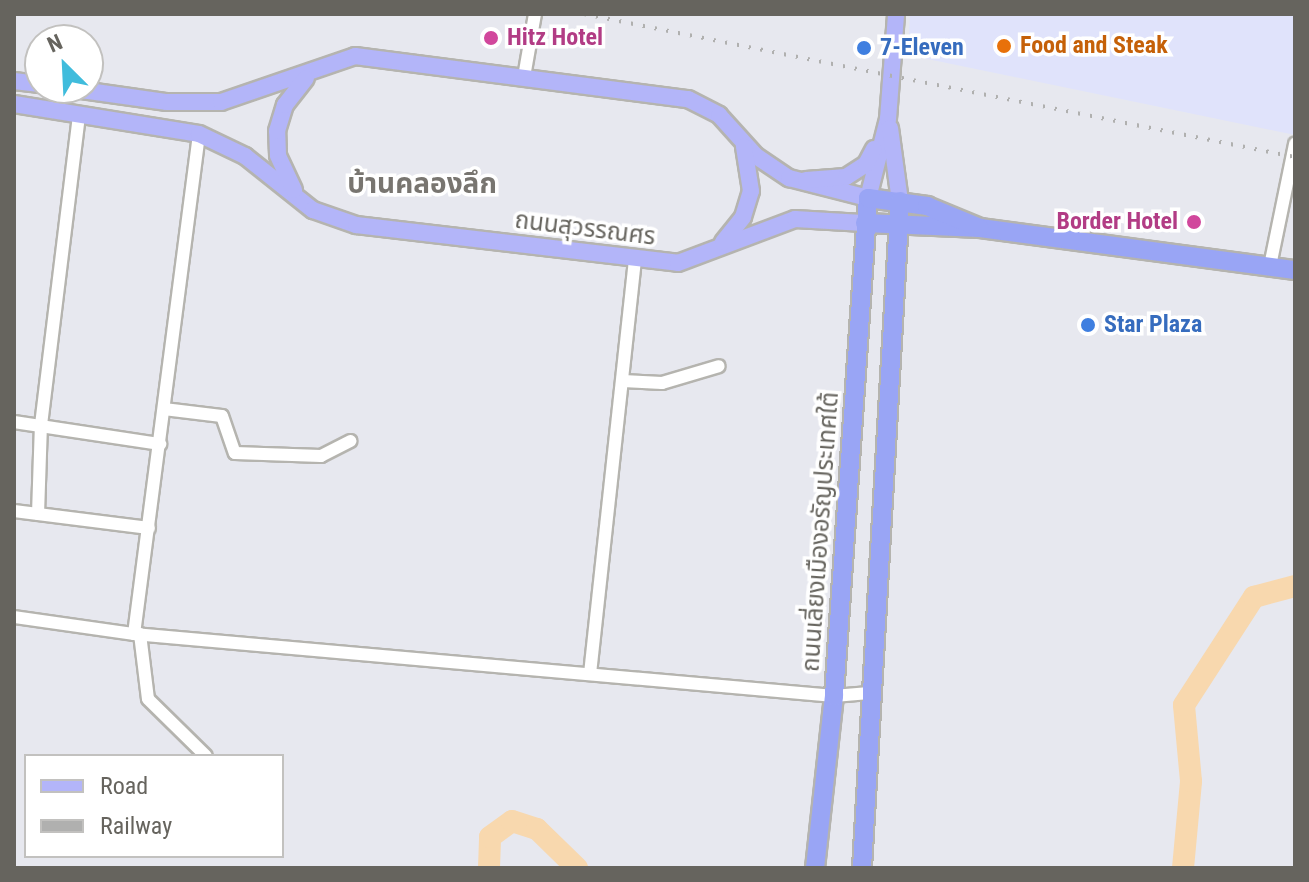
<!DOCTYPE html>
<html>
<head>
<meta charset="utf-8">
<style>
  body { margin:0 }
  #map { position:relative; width:1309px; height:882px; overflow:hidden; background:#e7e8ef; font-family:"Roboto Condensed","Noto Sans Thai",sans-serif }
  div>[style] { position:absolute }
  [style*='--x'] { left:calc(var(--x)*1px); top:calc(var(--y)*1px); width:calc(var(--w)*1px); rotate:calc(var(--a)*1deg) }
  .commercial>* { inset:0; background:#e0e3fb }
  .river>* { height:22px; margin:-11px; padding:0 11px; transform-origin:11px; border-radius:11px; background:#f8d8ae }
  .roads { filter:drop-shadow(2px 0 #b5b4af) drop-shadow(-2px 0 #b5b4af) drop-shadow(0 2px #b5b4af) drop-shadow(0 -2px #b5b4af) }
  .minor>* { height:12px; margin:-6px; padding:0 6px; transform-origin:6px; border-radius:6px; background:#fff }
  .major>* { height:16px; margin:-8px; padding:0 8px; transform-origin:8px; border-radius:8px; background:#b3b5f9 }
  .highway>* { height:18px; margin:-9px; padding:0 9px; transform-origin:9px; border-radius:9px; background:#99a5f5 }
  .rail>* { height:4px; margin-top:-2px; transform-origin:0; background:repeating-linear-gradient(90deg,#b0b0af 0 2px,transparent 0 12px) }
  .dots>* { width:22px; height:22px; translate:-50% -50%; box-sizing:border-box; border:4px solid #fff; border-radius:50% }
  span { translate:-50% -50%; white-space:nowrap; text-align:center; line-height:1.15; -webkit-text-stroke:7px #fff; paint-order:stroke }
  .hotel-label { font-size:24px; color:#b23c85; font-weight:700 }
  .left { translate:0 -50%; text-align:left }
  .right { translate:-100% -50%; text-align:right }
  .food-label { font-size:24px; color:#c56008; font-weight:700 }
  .shop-label { font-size:24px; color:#366cbe; font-weight:700 }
  .street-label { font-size:24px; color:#66645e }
  .quarter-label { font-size:28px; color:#787570; font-weight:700 }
  .frame { position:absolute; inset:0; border:16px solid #66645e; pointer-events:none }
  .legend { position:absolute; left:24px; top:754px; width:260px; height:104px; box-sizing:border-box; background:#fff; border:2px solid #c2c1bf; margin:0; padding:10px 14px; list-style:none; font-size:24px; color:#66645e }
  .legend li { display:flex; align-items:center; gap:16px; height:40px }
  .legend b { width:40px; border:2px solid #c2c1bf }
  .north { position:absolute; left:24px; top:24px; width:80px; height:80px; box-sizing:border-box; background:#fff; border:2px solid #c2c1bf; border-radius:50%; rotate:336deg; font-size:22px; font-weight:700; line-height:32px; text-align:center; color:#66645e }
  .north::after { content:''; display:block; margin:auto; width:28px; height:36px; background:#40bcdc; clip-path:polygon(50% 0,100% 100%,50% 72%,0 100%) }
</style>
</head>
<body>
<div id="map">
  <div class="commercial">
    <div style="clip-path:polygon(910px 14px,1295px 14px,1295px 135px,908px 55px)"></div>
  </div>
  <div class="river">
    <div style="--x:489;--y:868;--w:31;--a:-88"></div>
    <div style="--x:490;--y:837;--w:27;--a:-36"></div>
    <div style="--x:512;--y:821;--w:26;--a:18"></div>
    <div style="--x:537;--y:829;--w:56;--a:44.3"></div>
    <div style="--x:1183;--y:868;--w:87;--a:-84.7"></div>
    <div style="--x:1191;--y:781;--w:76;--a:-95.3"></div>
    <div style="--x:1184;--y:705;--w:129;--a:-57.1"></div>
    <div style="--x:1254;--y:597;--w:42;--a:-15"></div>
  </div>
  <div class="roads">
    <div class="minor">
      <div style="--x:524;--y:77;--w:64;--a:-80.1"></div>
      <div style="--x:1270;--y:266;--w:125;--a:-78.4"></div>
      <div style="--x:623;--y:381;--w:39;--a:3"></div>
      <div style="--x:662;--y:383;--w:59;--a:-16.6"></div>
      <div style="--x:164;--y:409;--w:58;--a:6.9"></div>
      <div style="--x:222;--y:416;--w:39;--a:71"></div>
      <div style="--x:235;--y:453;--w:86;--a:2"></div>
      <div style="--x:321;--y:456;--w:33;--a:-27"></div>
      <div style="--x:14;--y:422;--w:148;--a:8.6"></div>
      <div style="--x:14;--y:511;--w:136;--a:7.2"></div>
      <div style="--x:38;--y:514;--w:89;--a:-88.1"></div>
      <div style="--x:41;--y:425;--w:313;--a:-83"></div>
      <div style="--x:14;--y:617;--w:121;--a:8.1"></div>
      <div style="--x:134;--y:634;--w:703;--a:5.06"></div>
      <div style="--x:834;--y:696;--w:38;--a:-5"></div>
      <div style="--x:134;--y:634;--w:504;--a:-82.59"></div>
      <div style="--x:140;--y:634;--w:65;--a:83"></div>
      <div style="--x:148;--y:699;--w:81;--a:44.5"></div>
      <div style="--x:590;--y:674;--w:416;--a:-83.8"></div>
    </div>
    <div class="major">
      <div style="--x:14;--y:81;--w:26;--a:7"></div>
      <div style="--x:67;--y:88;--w:101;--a:8"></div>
      <div style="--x:167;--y:102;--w:54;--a:0"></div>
      <div style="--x:221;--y:102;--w:142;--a:-18.9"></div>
      <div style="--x:355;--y:56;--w:336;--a:7.4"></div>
      <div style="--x:688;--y:99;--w:35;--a:27"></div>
      <div style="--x:719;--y:115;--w:55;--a:47.9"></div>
      <div style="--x:756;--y:156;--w:40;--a:34"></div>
      <div style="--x:789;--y:178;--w:81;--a:14.2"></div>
      <div style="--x:868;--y:198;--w:81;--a:-75.8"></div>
      <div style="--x:888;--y:119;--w:105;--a:-85.6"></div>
      <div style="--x:14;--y:104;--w:187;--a:9.2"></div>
      <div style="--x:199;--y:134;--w:51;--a:25.6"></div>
      <div style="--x:245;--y:156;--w:87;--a:38.5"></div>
      <div style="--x:313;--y:210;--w:46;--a:19.2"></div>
      <div style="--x:356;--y:225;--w:324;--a:6.7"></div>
      <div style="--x:678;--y:263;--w:125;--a:-20.6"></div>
      <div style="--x:795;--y:219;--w:70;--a:3.3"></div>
      <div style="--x:890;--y:128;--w:74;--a:82.2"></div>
      <div style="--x:806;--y:180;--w:40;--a:-4.3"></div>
      <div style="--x:846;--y:177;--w:24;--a:-33"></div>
      <div style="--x:866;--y:164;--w:17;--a:-62"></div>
      <div style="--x:294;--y:190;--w:38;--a:-115"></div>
      <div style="--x:278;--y:155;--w:24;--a:-92"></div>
      <div style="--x:277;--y:131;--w:27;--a:-73"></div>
      <div style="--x:285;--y:105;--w:34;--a:-52"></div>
      <div style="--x:723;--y:242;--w:32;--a:-51"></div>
      <div style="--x:743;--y:217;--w:27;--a:-73"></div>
      <div style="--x:751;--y:191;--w:45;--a:-99"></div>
    </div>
    <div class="highway">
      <div style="--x:865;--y:223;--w:115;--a:2.5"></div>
      <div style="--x:980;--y:228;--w:318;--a:7.6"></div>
      <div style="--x:815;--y:868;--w:173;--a:-83.7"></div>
      <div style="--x:834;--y:696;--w:499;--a:-86.1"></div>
      <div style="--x:868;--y:198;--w:60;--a:7.7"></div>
      <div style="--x:927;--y:206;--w:57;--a:22.5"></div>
      <div style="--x:862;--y:868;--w:668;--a:-86.74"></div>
    </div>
  </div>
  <div class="rail">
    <div style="--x:584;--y:14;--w:725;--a:11.37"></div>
  </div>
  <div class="dots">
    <div style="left:491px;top:38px;background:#d1479c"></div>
    <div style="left:1004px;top:46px;background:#e8710a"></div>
    <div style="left:864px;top:48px;background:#3f7fe0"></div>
    <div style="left:1194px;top:222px;background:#d1479c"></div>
    <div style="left:1088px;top:325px;background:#3f7fe0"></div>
  </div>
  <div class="hotel-label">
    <span class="left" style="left:507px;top:38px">Hitz Hotel</span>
    <span class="right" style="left:1178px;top:222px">Border Hotel</span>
  </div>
  <div class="food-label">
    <span class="left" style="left:1020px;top:46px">Food and Steak</span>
  </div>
  <div class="shop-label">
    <span class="left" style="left:880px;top:48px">7-Eleven</span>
    <span class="left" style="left:1104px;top:325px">Star Plaza</span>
  </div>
  <div class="street-label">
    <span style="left:585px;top:229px;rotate:7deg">ถนนสุวรรณศร</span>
    <span style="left:821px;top:532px;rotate:-86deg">ถนนเลี่ยงเมืองอรัญประเทศใต้</span>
  </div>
  <div class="quarter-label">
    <span style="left:422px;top:184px">บ้านคลองลึก</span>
  </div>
  <div class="frame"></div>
  <ul class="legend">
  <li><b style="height:10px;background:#b3b5f9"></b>Road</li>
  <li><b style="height:10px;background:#b0b0af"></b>Railway</li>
  </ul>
  <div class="north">N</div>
</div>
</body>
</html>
